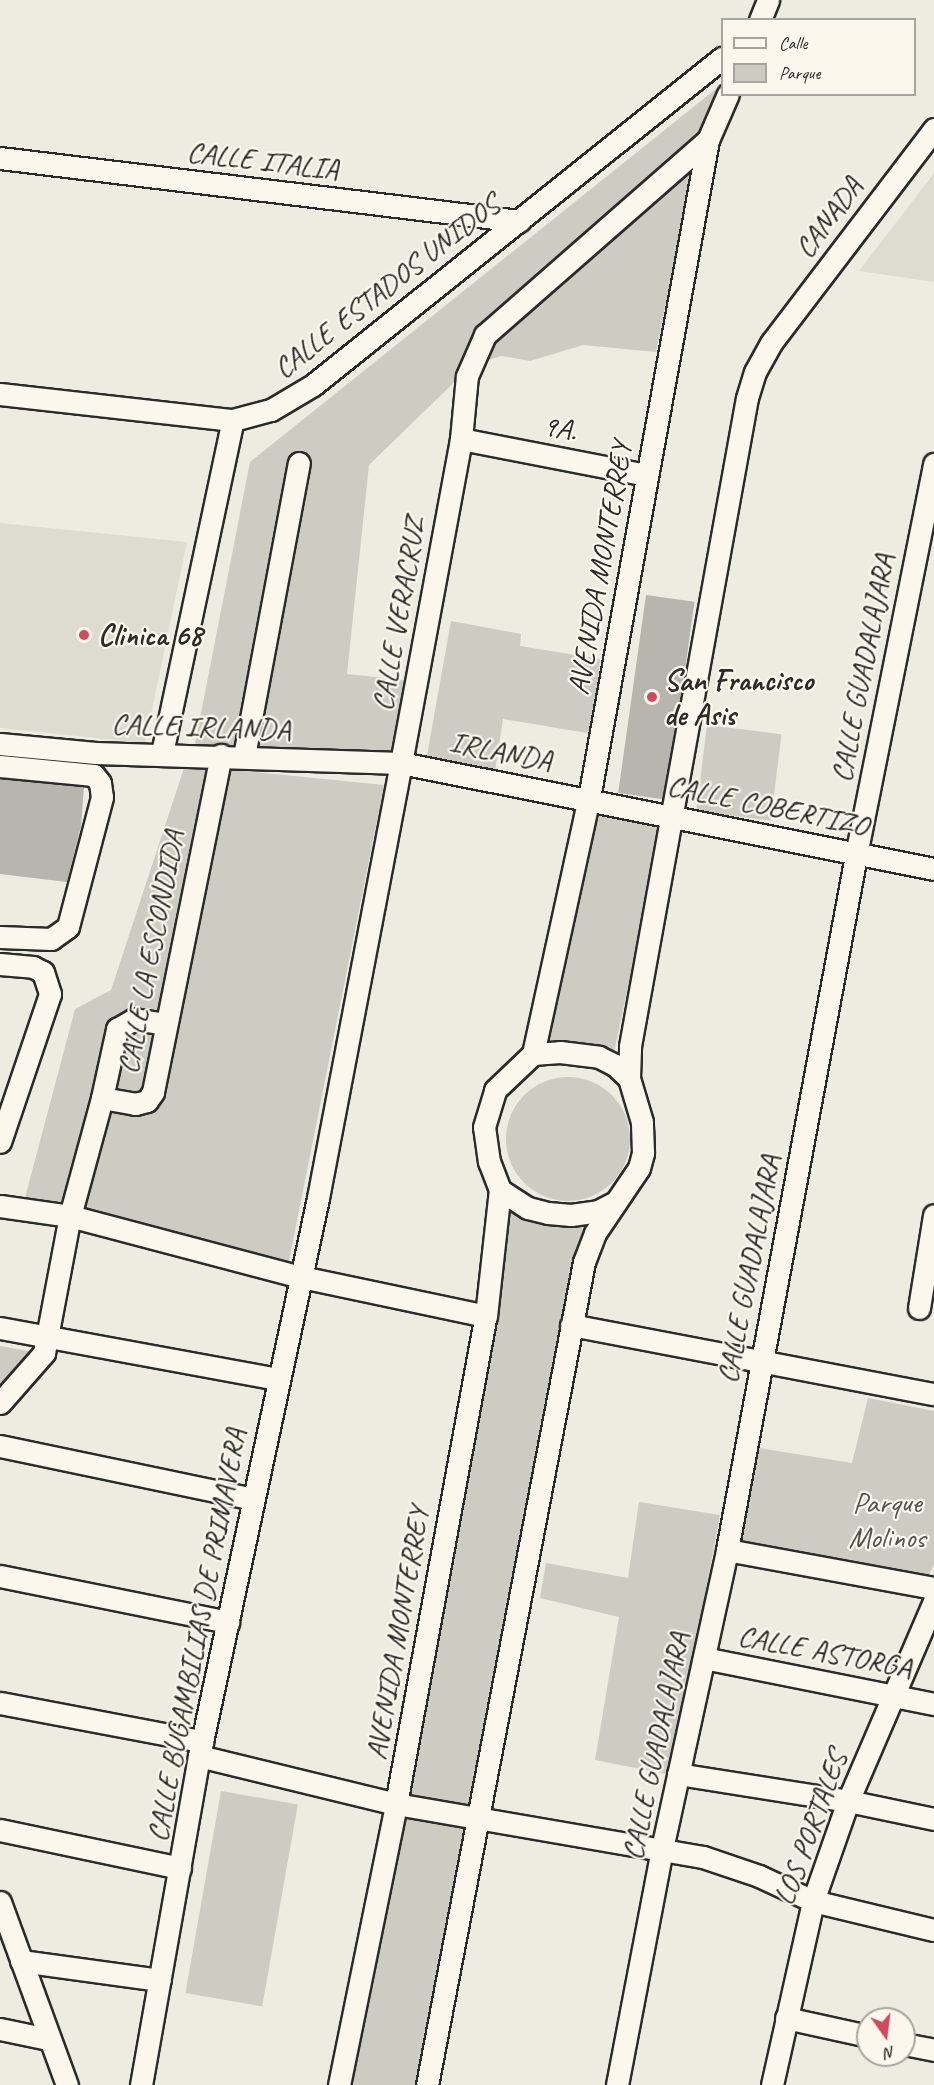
<!DOCTYPE html>
<html>
<head>
<meta charset="utf-8">
<style>
  body { margin:0 }
  #map { position:relative; width:934px; height:2085px; overflow:hidden; background:#eeebe0; font-family:Caveat,sans-serif }
  div>[style] { position:absolute }
  [style*='--x'] { left:calc(var(--x)*1px); top:calc(var(--y)*1px); width:calc(var(--w)*1px); rotate:calc(var(--a)*1deg) }
  .built>* { inset:0; background:#dedbd1 }
  .green>* { inset:0; background:#cecbc2; transform-origin:0 0 }
  .round { border-radius:50% }
  .building>* { inset:0; background:#b8b5ae; transform-origin:0 0 }
  .roads { filter:drop-shadow(2px 0 #2b2b2b) drop-shadow(-2px 0 #2b2b2b) drop-shadow(0 2px #2b2b2b) drop-shadow(0 -2px #2b2b2b) }
  .minor>* { height:21px; margin:-10.5px; padding:0 10.5px; transform-origin:10.5px; border-radius:10.5px; background:#fbf7ec }
  .dots>* { width:16px; height:16px; translate:-50% -50%; box-sizing:border-box; border:3px solid #fbf7ec; border-radius:50% }
  span { translate:-50% -50%; white-space:nowrap; text-align:center; line-height:1.15; -webkit-text-stroke:4.5px #fbf7ec; paint-order:stroke }
  .street-label { font-size:30px; color:#2b2b2b }
  .poi-label { font-size:30px; color:#2b2b2b; font-weight:700 }
  .left { translate:0 -50%; text-align:left }
  .park-label { font-size:30px; color:#545351 }
  .legend { position:absolute; left:721px; top:18px; width:195px; height:78px; box-sizing:border-box; background:#fbf7ec; border:2px solid #a8a59f; margin:0; padding:8px 10px; list-style:none; font-size:18px; color:#2b2b2b }
  .legend li { display:flex; align-items:center; gap:12px; height:30px }
  .legend b { width:30px; border:2px solid #a8a59f }
  .north { position:absolute; left:856px; top:2007px; width:60px; height:60px; box-sizing:border-box; background:#fbf7ec; border:2px solid #a8a59f; border-radius:50%; rotate:166deg; font-size:16px; font-weight:700; line-height:24px; text-align:center; color:#2b2b2b }
  .north::after { content:''; display:block; margin:auto; width:21px; height:27px; background:#d1495b; clip-path:polygon(50% 0,100% 100%,50% 72%,0 100%) }
</style>
</head>
<body>
<div id="map">
  <div class="built">
    <div style="clip-path:polygon(934px 173px,934px 282px,859px 271px)"></div>
    <div style="clip-path:polygon(0 523px,187px 542px,145px 743px,0 728px)"></div>
  </div>
  <div class="green">
    <div style="clip-path:polygon(722px 84px,692px 172px,656px 352px,583px 345px,530px 361px,502px 356px,473px 364px,369px 465px,347px 674px,412px 681px,401px 758px,195px 744px,250px 462px)"></div>
    <div style="clip-path:polygon(451px 621px,521px 634px,520px 646px,600px 659px,593px 734px,503px 719px,495px 771px,426px 761px)"></div>
    <div style="left:707px;top:725px;width:75px;height:87px;rotate:7deg"></div>
    <div style="clip-path:polygon(185px 765px,384px 785px,288px 1266px,20px 1217px,75px 1009px,111px 990px)"></div>
    <div style="left:594px;top:805px;width:71px;height:250px;rotate:12deg"></div>
    <div class="round" style="left:506px;top:1077px;width:124px;height:124px"></div>
    <div style="clip-path:polygon(500px 1190px,519px 1203px,598px 1211px,427px 2085px,339px 2085px)"></div>
    <div style="clip-path:polygon(0 1346px,28px 1351px,34px 1357px,0 1396px)"></div>
    <div style="clip-path:polygon(868px 1398px,934px 1411px,934px 1564px,928px 1577px,736px 1543px,753px 1447px,852px 1463px)"></div>
    <div style="clip-path:polygon(639px 1502px,720px 1515px,671px 1775px,595px 1760px,619px 1617px,540px 1598px,546px 1563px,628px 1578px)"></div>
    <div style="left:221px;top:1791px;width:78px;height:205px;rotate:10deg"></div>
  </div>
  <div class="building">
    <div style="left:646px;top:595px;width:49px;height:200px;rotate:8deg"></div>
    <div style="clip-path:polygon(0 779px,84px 787px,81px 826px,67px 882px,0 874px)"></div>
  </div>
  <div class="roads">
    <div class="minor">
      <div style="--x:760;--y:20;--w:22;--a:-68"></div>
      <div style="--x:0;--y:158;--w:523;--a:6.92"></div>
      <div style="--x:0;--y:394;--w:234;--a:6.4"></div>
      <div style="--x:233;--y:420;--w:39;--a:-15"></div>
      <div style="--x:271;--y:410;--w:49;--a:-30.8"></div>
      <div style="--x:313;--y:385;--w:524;--a:-38.64"></div>
      <div style="--x:461;--y:439;--w:189;--a:11"></div>
      <div style="--x:0;--y:744;--w:96;--a:5.4"></div>
      <div style="--x:96;--y:753;--w:305;--a:1.9"></div>
      <div style="--x:401;--y:763;--w:543;--a:11.25"></div>
      <div style="--x:162;--y:753;--w:340;--a:-78"></div>
      <div style="--x:244;--y:756;--w:298;--a:-79.4"></div>
      <div style="--x:0;--y:766;--w:94;--a:5.5"></div>
      <div style="--x:94;--y:775;--w:10;--a:53"></div>
      <div style="--x:100;--y:783;--w:14;--a:82"></div>
      <div style="--x:102;--y:797;--w:134;--a:104.7"></div>
      <div style="--x:68;--y:927;--w:21;--a:145"></div>
      <div style="--x:51;--y:939;--w:51;--a:-177.8"></div>
      <div style="--x:0;--y:964;--w:33;--a:5"></div>
      <div style="--x:33;--y:967;--w:11;--a:27"></div>
      <div style="--x:43;--y:972;--w:23;--a:72"></div>
      <div style="--x:50;--y:994;--w:156;--a:108.7"></div>
      <div style="--x:533;--y:1054;--w:27;--a:-4"></div>
      <div style="--x:560;--y:1052;--w:39;--a:7"></div>
      <div style="--x:599;--y:1057;--w:18;--a:27"></div>
      <div style="--x:615;--y:1065;--w:19;--a:43"></div>
      <div style="--x:102;--y:1098;--w:71;--a:-77.7"></div>
      <div style="--x:117;--y:1029;--w:20;--a:-30"></div>
      <div style="--x:134;--y:1019;--w:31;--a:9"></div>
      <div style="--x:500;--y:1190;--w:33;--a:33"></div>
      <div style="--x:528;--y:1208;--w:21;--a:14"></div>
      <div style="--x:548;--y:1213;--w:23;--a:5"></div>
      <div style="--x:571;--y:1215;--w:27;--a:-8"></div>
      <div style="--x:598;--y:1211;--w:20;--a:-27"></div>
      <div style="--x:0;--y:1206;--w:71;--a:8.1"></div>
      <div style="--x:70;--y:1216;--w:239;--a:14.8"></div>
      <div style="--x:301;--y:1277;--w:189;--a:11.9"></div>
      <div style="--x:919;--y:1308;--w:94;--a:-80.8"></div>
      <div style="--x:571;--y:1325;--w:369;--a:10.8"></div>
      <div style="--x:0;--y:1328;--w:283;--a:10.4"></div>
      <div style="--x:0;--y:1403;--w:67;--a:-48.7"></div>
      <div style="--x:44;--y:1353;--w:139;--a:-79.3"></div>
      <div style="--x:70;--y:1216;--w:122;--a:-74.8"></div>
      <div style="--x:102;--y:1098;--w:34;--a:10"></div>
      <div style="--x:135;--y:1104;--w:12;--a:-14"></div>
      <div style="--x:147;--y:1101;--w:11;--a:-56"></div>
      <div style="--x:153;--y:1092;--w:344;--a:-78.6"></div>
      <div style="--x:0;--y:1446;--w:259;--a:11.8"></div>
      <div style="--x:727;--y:1550;--w:210;--a:10.4"></div>
      <div style="--x:0;--y:1576;--w:233;--a:11.4"></div>
      <div style="--x:704;--y:1658;--w:235;--a:11.3"></div>
      <div style="--x:0;--y:1703;--w:206;--a:10.7"></div>
      <div style="--x:199;--y:1756;--w:203;--a:13.7"></div>
      <div style="--x:396;--y:1804;--w:312;--a:9.8"></div>
      <div style="--x:703;--y:1857;--w:59;--a:18.7"></div>
      <div style="--x:759;--y:1876;--w:60;--a:24.8"></div>
      <div style="--x:813;--y:1901;--w:124;--a:13.5"></div>
      <div style="--x:678;--y:1774;--w:172;--a:9"></div>
      <div style="--x:848;--y:1801;--w:88;--a:11.8"></div>
      <div style="--x:0;--y:1830;--w:184;--a:11.9"></div>
      <div style="--x:0;--y:1902;--w:195;--a:69.9"></div>
      <div style="--x:21;--y:1961;--w:140;--a:7.8"></div>
      <div style="--x:786;--y:2018;--w:84;--a:12.4"></div>
      <div style="--x:0;--y:2029;--w:49;--a:11.8"></div>
      <div style="--x:904;--y:2044;--w:31;--a:11"></div>
      <div style="--x:141;--y:2085;--w:334;--a:-80"></div>
      <div style="--x:199;--y:1756;--w:571;--a:-77.96"></div>
      <div style="--x:318;--y:1198;--w:443;--a:-79.2"></div>
      <div style="--x:401;--y:763;--w:330;--a:-79.5"></div>
      <div style="--x:461;--y:439;--w:63;--a:-84.6"></div>
      <div style="--x:467;--y:376;--w:45;--a:-66.3"></div>
      <div style="--x:485;--y:335;--w:296;--a:-41.2"></div>
      <div style="--x:339;--y:2085;--w:287;--a:-78.5"></div>
      <div style="--x:396;--y:1804;--w:496;--a:-79.6"></div>
      <div style="--x:486;--y:1316;--w:127;--a:-83.7"></div>
      <div style="--x:500;--y:1190;--w:30;--a:-111"></div>
      <div style="--x:489;--y:1162;--w:35;--a:-98"></div>
      <div style="--x:484;--y:1127;--w:39;--a:-73"></div>
      <div style="--x:495;--y:1090;--w:52;--a:-43.5"></div>
      <div style="--x:533;--y:1054;--w:262;--a:-77.7"></div>
      <div style="--x:589;--y:798;--w:669;--a:-79.75"></div>
      <div style="--x:708;--y:140;--w:50;--a:-66.5"></div>
      <div style="--x:427;--y:2085;--w:838;--a:-79.2"></div>
      <div style="--x:584;--y:1262;--w:31;--a:-69"></div>
      <div style="--x:595;--y:1233;--w:78;--a:-55.9"></div>
      <div style="--x:639;--y:1168;--w:16;--a:-75"></div>
      <div style="--x:643;--y:1153;--w:31;--a:-92"></div>
      <div style="--x:642;--y:1122;--w:46;--a:-106.5"></div>
      <div style="--x:629;--y:1078;--w:32;--a:-88"></div>
      <div style="--x:630;--y:1046;--w:658;--a:-79.77"></div>
      <div style="--x:747;--y:398;--w:27;--a:-73"></div>
      <div style="--x:755;--y:372;--w:33;--a:-61"></div>
      <div style="--x:771;--y:343;--w:269;--a:-52.7"></div>
      <div style="--x:617;--y:2085;--w:240;--a:-79.2"></div>
      <div style="--x:662;--y:1849;--w:306;--a:-77.7"></div>
      <div style="--x:727;--y:1550;--w:707;--a:-79.48"></div>
      <div style="--x:856;--y:855;--w:399;--a:-78.7"></div>
      <div style="--x:772;--y:2085;--w:189;--a:-77.4"></div>
      <div style="--x:813;--y:1901;--w:106;--a:-70.7"></div>
      <div style="--x:848;--y:1801;--w:218;--a:-66.7"></div>
    </div>
  </div>
  <div class="dots">
    <div style="left:84px;top:635px;background:#d1495b"></div>
    <div style="left:652px;top:697px;background:#d1495b"></div>
  </div>
  <div class="street-label">
    <span style="left:263px;top:160px;rotate:7deg">CALLE ITALIA</span>
    <span style="left:828px;top:217px;rotate:-53deg">CANADA</span>
    <span style="left:386px;top:286px;rotate:-38deg">CALLE ESTADOS UNIDOS</span>
    <span style="left:560px;top:428px;rotate:11deg">9A.</span>
    <span style="left:600px;top:568px;rotate:-80deg">AVENIDA MONTERREY</span>
    <span style="left:398px;top:614px;rotate:-80deg">CALLE VERACRUZ</span>
    <span style="left:862px;top:668px;rotate:-79deg">CALLE GUADALAJARA</span>
    <span style="left:201px;top:726px;rotate:2deg">CALLE IRLANDA</span>
    <span style="left:501px;top:751px;rotate:11deg">IRLANDA</span>
    <span style="left:768px;top:805px;rotate:12deg">CALLE COBERTIZO</span>
    <span style="left:150px;top:952px;rotate:-79deg">CALLE LA ESCONDIDA</span>
    <span style="left:748px;top:1269px;rotate:-79deg">CALLE GUADALAJARA</span>
    <span style="left:397px;top:1633px;rotate:-80deg">AVENIDA MONTERREY</span>
    <span style="left:196px;top:1635px;rotate:-79deg">CALLE BUGAMBILIAS DE PRIMAVERA</span>
    <span style="left:825px;top:1651px;rotate:11deg">CALLE ASTORGA</span>
    <span style="left:655px;top:1746px;rotate:-78deg">CALLE GUADALAJARA</span>
    <span style="left:810px;top:1828px;rotate:-70deg">LOS PORTALES</span>
  </div>
  <div class="poi-label">
    <span class="left" style="left:98px;top:635px">Clinica 68</span>
    <span class="left" style="left:664px;top:697px">San Francisco<br>de Asis</span>
  </div>
  <div class="park-label">
    <span style="left:887px;top:1519px">Parque<br>Molinos</span>
  </div>
  <ul class="legend">
  <li><b style="height:8px;background:#fbf7ec"></b>Calle</li>
  <li><b style="height:16px;background:#cecbc2"></b>Parque</li>
  </ul>
  <div class="north">N</div>
</div>
</body>
</html>
